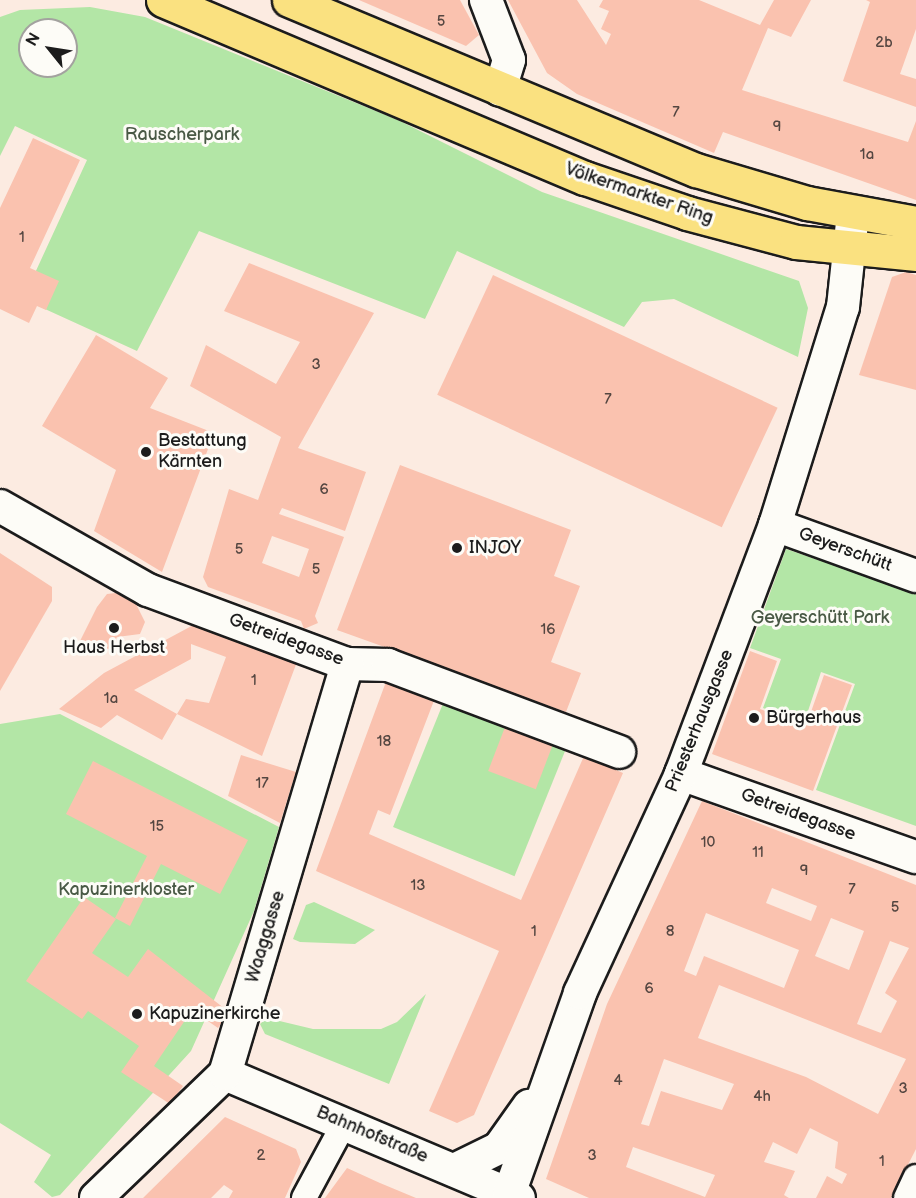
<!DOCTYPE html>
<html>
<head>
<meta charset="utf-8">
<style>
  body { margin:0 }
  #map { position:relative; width:916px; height:1198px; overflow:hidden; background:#fcebe1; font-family:"Balsamiq Sans",sans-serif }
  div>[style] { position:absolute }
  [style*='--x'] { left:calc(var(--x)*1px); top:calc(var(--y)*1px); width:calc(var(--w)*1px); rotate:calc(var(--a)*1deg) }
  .green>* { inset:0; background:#b3e6a6; transform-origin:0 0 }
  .building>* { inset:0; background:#fac2af; transform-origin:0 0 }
  .roads { filter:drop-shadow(2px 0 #1c1c1c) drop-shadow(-2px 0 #1c1c1c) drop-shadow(0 2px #1c1c1c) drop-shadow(0 -2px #1c1c1c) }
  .pedestrian>* { height:24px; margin:-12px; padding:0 12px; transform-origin:12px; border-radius:12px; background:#fdfcf7 }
  .minor>* { height:32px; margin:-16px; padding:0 16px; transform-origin:16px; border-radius:16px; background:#fdfcf7 }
  .primary>* { height:33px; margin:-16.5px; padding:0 16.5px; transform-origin:16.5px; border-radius:16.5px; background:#fae180 }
  .dots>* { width:16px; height:16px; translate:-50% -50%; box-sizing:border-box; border:3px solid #fdfcf7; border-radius:50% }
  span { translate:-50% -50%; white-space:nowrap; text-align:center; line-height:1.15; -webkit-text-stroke:6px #fdfcf7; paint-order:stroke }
  .number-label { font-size:15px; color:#544641 }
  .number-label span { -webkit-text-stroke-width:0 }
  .park-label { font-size:18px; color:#495945 }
  .street-label { font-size:18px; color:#1c1c1c }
  .poi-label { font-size:18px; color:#1c1c1c }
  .left { translate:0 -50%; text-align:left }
  .north { position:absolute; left:18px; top:18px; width:60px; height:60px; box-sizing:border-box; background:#fdfcf7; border:2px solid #a3a29f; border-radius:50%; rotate:300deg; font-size:16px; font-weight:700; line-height:24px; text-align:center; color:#1c1c1c }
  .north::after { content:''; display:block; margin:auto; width:21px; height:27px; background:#1c1c1c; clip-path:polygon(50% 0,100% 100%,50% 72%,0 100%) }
</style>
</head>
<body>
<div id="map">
  <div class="green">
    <div style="clip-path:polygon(evenodd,90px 7px,145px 17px,398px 120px,542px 192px,799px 281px,808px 308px,798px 357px,674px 299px,642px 302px,624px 327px,457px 251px,425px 319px,199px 231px,137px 351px,23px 299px,87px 160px,15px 126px,0 156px,0 17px,20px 10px,90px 7px,30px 30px,66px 30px,66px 66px,30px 66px,30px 30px)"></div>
    <div style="clip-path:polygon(786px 549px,916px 593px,916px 826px,816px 790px,855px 684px,821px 672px,804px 723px,763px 708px,781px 659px,750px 648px)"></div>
    <div style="left:444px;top:701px;width:131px;height:136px;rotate:22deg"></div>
    <div style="clip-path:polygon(60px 714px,279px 827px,254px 911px,191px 1051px,60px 1195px,52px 1197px,34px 1182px,51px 1155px,0 1123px,0 724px)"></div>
    <div style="clip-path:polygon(314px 902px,375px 930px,355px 944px,300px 942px,293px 939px,306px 905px)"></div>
    <div style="clip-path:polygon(426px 994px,389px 1084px,265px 1034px,260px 1024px,267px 1018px,313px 1029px,381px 1029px,397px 1022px)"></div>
  </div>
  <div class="building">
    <div style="clip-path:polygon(359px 0,460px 0,479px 35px,466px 46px)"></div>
    <div style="clip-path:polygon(508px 0,577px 0,606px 45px,611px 34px,601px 29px,609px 11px,599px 7px,603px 0,699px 0,760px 25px,774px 0,811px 0,791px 37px,768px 28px,742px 90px,908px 142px,916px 121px,916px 200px,723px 132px,714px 153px,577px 94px,547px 73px)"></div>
    <div style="clip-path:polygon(866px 0,916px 0,916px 29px,900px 74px,916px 79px,916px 107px,843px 81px,870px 2px)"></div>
    <div style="clip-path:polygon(33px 138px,80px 160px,30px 268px,59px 281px,46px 310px,37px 306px,29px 323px,0 309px,0 208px)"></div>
    <div style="clip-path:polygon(evenodd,249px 263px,374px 313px,298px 448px,366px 472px,345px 531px,282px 508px,279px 514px,344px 537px,315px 616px,318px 623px,304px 629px,301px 621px,208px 587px,203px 577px,229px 489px,258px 500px,281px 437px,190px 386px,206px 345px,276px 384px,300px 342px,224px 311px,249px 263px,272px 536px,309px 549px,299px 577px,262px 563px,272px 536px)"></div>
    <div style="clip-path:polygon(906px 272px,916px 275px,916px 390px,859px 375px,892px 277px)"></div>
    <div style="left:493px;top:275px;width:314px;height:132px;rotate:25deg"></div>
    <div style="clip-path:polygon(96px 335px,168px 378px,150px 408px,214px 433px,162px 572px,94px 531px,116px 470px,42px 426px)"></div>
    <div style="clip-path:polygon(400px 465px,571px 530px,554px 576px,580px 586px,551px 662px,581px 673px,566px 712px,337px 630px)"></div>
    <div style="clip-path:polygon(0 553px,52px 587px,52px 601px,0 691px)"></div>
    <div style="clip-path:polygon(116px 593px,136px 604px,145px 622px,140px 634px,117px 637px,111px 648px,98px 652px,74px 653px,97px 607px,107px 594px)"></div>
    <div style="clip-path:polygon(199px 622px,298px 659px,262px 756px,177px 714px,186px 699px,209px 703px,226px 657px,191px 644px,191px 659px,134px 690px,177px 714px,162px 740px,117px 715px,101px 728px,59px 709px,104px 673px)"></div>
    <div style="clip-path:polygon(750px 651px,777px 661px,760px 709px,806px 726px,824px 675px,852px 685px,813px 791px,712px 754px)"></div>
    <div style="clip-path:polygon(387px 679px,435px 698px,390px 815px,378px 810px,369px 834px,521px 900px,584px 756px,623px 773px,474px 1115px,457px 1123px,429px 1111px,499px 951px,316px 871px)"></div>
    <div style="left:505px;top:727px;width:51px;height:47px;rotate:21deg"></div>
    <div style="clip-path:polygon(241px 755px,296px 772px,280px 823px,228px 796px)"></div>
    <div style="clip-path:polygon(93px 761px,248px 840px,220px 894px,161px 864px,130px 926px,115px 918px,147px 856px,66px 814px)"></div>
    <div style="clip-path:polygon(evenodd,702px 801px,916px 885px,916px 1149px,891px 1198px,816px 1198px,827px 1176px,842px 1184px,847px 1174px,835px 1168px,838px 1142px,810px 1128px,797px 1154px,773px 1142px,764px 1162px,795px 1171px,784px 1195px,789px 1198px,589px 1198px,546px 1179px,607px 1004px,702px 801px,772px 888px,817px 906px,811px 921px,766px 903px,772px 888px,702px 801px,706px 913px,799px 950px,784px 988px,704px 956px,696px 976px,684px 971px,706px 913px,702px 801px,831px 918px,864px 931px,849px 970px,815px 956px,831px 918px,702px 801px,890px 941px,909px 948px,885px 993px,897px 1001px,881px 1033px,857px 1024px,890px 941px,702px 801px,719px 985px,906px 1059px,878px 1114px,806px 1077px,698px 1038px,719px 985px,702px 801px,664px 1059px,734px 1084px,722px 1110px,661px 1091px,649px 1126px,641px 1124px,664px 1059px,702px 801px,633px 1147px,715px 1175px,705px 1197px,626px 1167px,633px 1147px)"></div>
    <div style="clip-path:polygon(84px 897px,116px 919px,92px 953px,128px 977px,148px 949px,229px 1012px,218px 1028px,192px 1010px,154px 1066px,183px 1086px,170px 1104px,121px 1072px,139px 1046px,88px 1011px,82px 1019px,26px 981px)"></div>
    <div style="clip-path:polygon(225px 1117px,296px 1149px,301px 1162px,285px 1198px,229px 1198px,233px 1191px,224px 1185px,211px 1198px,143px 1198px)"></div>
    <div style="clip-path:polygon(347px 1168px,380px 1183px,416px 1198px,325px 1198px)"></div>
  </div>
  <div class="roads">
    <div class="pedestrian">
      <div style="--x:304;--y:1198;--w:86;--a:-61.7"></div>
      <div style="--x:906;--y:1198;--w:23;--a:-65"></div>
    </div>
    <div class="minor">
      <div style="--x:486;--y:0;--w:64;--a:69"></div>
      <div style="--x:509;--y:60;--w:31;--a:107"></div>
      <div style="--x:0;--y:506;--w:170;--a:29.6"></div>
      <div style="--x:148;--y:590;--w:212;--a:20.4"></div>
      <div style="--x:347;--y:664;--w:41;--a:1.4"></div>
      <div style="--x:388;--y:665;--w:247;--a:20.6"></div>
      <div style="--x:775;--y:525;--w:150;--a:19.9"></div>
      <div style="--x:681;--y:774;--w:249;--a:19.5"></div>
      <div style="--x:225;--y:1074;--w:319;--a:22.9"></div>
      <div style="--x:454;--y:1170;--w:50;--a:-26.1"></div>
      <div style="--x:499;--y:1148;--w:52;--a:-54.5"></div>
      <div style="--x:509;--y:1194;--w:213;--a:-70.5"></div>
      <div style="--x:580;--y:993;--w:241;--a:-65.2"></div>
      <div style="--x:681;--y:774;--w:266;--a:-69.3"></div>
      <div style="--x:775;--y:525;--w:228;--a:-72.7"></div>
      <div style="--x:843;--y:307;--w:95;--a:-83.9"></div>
      <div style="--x:96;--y:1198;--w:179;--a:-43.9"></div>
      <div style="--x:225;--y:1074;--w:428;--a:-73.4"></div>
    </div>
    <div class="primary">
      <div style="--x:163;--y:0;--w:458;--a:22.9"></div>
      <div style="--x:585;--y:178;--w:108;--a:18.9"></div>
      <div style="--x:687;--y:213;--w:113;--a:14.9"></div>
      <div style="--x:796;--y:242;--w:121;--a:5.7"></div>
      <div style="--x:289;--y:0;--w:441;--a:22.7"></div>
      <div style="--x:696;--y:170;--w:116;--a:16.6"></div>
      <div style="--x:807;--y:203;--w:111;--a:10.4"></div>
    </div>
  </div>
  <div class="dots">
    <div style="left:146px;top:452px;background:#1c1c1c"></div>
    <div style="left:457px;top:548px;background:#1c1c1c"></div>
    <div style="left:114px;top:628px;background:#1c1c1c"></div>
    <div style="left:754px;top:718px;background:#1c1c1c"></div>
    <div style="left:137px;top:1014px;background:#1c1c1c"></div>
  </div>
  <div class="number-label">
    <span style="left:441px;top:22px">5</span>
    <span style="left:884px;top:43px">2b</span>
    <span style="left:676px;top:113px">7</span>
    <span style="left:777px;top:127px">9</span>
    <span style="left:867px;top:155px">1a</span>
    <span style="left:22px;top:238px">1</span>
    <span style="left:316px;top:365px">3</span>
    <span style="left:608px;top:400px">7</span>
    <span style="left:324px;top:490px">6</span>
    <span style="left:239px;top:550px">5</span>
    <span style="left:316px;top:570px">5</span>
    <span style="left:548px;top:630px">16</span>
    <span style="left:254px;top:681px">1</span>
    <span style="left:111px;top:699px">1a</span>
    <span style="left:384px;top:742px">18</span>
    <span style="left:262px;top:784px">17</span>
    <span style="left:157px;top:827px">15</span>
    <span style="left:708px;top:843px">10</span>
    <span style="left:758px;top:853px">11</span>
    <span style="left:804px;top:871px">9</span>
    <span style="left:418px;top:886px">13</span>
    <span style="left:852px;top:890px">7</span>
    <span style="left:895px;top:908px">5</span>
    <span style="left:534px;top:932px">1</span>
    <span style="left:670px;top:932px">8</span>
    <span style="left:649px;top:989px">6</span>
    <span style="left:618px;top:1081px">4</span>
    <span style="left:903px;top:1089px">3</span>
    <span style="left:762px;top:1097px">4h</span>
    <span style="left:261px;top:1156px">2</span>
    <span style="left:592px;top:1156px">3</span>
    <span style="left:882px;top:1162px">1</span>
  </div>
  <div class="park-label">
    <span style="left:182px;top:135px">Rauscherpark</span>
    <span style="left:820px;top:618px">Geyerschütt Park</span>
    <span style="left:126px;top:890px">Kapuzinerkloster</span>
  </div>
  <div class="street-label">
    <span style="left:639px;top:194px;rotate:19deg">Völkermarkter Ring</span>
    <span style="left:845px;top:550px;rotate:20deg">Geyerschütt</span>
    <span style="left:286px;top:640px;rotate:20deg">Getreidegasse</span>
    <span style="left:700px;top:721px;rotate:-68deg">Priesterhausgasse</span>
    <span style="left:798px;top:815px;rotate:20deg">Getreidegasse</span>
    <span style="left:266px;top:937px;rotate:-73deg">Waaggasse</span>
    <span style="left:372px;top:1135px;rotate:23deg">Bahnhofstraße</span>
  </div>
  <div class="poi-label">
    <span class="left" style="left:158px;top:452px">Bestattung<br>Kärnten</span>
    <span class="left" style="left:469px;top:548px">INJOY</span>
    <span style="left:114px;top:648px">Haus Herbst</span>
    <span class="left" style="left:766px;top:718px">Bürgerhaus</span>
    <span class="left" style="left:149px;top:1014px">Kapuzinerkirche</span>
  </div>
  <div class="north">N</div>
</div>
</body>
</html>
